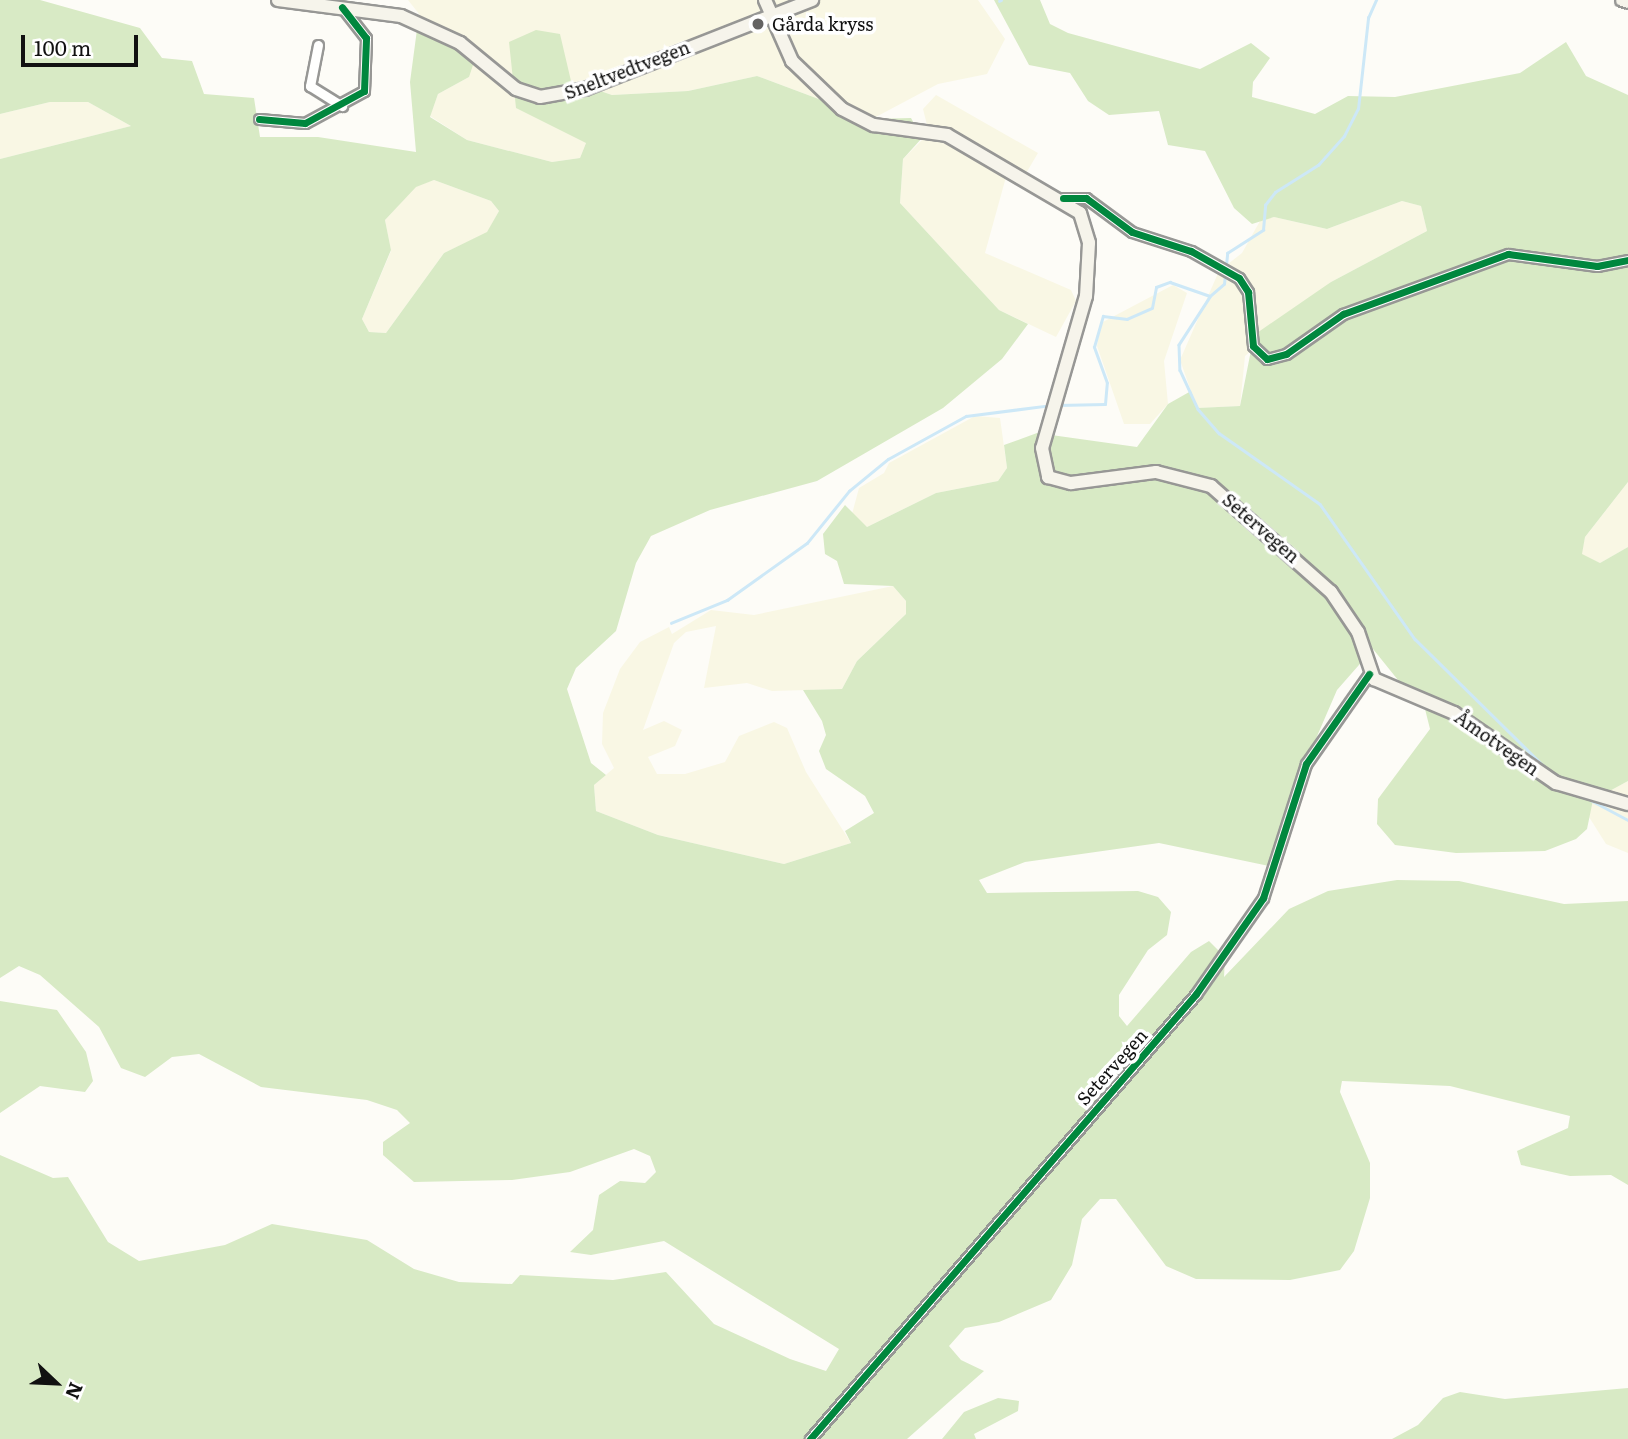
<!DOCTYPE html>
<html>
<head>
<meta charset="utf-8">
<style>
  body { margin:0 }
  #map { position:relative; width:1628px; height:1439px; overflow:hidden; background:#fdfcf7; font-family:Literata,serif }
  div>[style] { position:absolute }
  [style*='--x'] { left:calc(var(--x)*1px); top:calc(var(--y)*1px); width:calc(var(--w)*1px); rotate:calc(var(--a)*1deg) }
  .farmland>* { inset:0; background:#f9f7e4 }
  .forest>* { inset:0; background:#d8eac5 }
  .stream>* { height:2.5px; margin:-1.25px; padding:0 1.25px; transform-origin:1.25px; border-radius:1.25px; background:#cde8f7 }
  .roads { filter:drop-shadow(2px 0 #979795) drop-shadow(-2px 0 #979795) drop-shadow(0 2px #979795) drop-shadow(0 -2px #979795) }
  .street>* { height:9px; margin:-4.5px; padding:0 4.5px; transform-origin:4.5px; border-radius:4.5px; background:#fffffe }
  .secondary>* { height:12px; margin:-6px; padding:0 6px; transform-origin:6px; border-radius:6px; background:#f6f4eb }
  .cycleway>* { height:7px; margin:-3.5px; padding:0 3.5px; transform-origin:3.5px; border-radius:3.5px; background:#00873e }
  .dots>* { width:19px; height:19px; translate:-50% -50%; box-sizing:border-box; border:4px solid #fff; border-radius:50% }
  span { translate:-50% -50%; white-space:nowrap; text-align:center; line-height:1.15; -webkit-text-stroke:7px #fff; paint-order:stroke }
  .poi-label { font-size:18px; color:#111 }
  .left { translate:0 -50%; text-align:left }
  .street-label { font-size:18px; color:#111 }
  .north { position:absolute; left:21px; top:1348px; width:70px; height:70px; -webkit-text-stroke:5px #fff; paint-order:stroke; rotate:113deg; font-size:19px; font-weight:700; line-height:28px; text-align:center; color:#111 }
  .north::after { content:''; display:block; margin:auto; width:24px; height:32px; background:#111; clip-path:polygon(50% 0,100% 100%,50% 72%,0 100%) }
  .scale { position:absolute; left:21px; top:35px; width:117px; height:32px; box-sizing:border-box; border:4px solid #111; border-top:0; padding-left:9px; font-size:21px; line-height:24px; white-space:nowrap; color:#111; -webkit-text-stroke:5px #fff; paint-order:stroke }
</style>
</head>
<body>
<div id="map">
  <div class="farmland">
    <div style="clip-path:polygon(408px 0,978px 0,1005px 39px,987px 74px,938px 84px,872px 119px,757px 76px,688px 91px,612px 95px,571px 81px,560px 35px,586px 143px,580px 158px,552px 162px,467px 140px,430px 116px,438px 94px,469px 77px)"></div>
    <div style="clip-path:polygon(936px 95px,1038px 153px,1025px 175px,1006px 177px,985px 253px,1071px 290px,1076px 301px,1056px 337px,999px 310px,900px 203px,903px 159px,929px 133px,923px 109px)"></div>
    <div style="clip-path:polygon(50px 102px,88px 102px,131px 126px,0 159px,0 114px)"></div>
    <div style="clip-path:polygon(434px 180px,491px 201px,499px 211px,487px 233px,444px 253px,386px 333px,369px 332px,362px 319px,391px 251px,385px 220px,416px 186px)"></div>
    <div style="clip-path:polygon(1402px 201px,1421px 206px,1427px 231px,1331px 282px,1245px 356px,1240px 406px,1197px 408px,1180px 360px,1219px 271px,1242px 253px,1260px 221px,1274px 217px,1327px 229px)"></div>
    <div style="clip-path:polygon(1173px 285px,1187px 293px,1164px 361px,1168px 404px,1150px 424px,1124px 424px,1097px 346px,1101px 323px)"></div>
    <div style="clip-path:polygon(975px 416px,1000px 418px,1007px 468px,998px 481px,936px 493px,867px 527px,852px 514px,859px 488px,884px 473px,889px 463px)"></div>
    <div style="clip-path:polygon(1628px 482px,1628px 547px,1600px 563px,1581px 555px,1585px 537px)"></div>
    <div style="clip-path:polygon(893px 586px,906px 601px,906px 614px,857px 661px,842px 689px,772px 691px,747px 683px,704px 688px,716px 626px,686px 632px,674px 643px,643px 730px,664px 721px,682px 730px,675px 746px,648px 757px,657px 774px,685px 774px,725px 762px,739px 736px,774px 722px,787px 728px,806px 772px,851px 843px,784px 864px,658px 835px,596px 811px,594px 785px,614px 768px,602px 744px,603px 713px,620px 669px,640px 642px,669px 627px,672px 634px,711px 610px,754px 615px)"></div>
    <div style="clip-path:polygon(1628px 781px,1628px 853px,1606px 844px,1589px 817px,1593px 800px)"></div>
  </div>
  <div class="forest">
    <div style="clip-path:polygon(evenodd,0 0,40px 0,140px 28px,162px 58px,192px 61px,204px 94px,254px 98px,260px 137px,318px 137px,416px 152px,410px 82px,418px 22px,475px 59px,469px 77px,438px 94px,430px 117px,467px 140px,552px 162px,580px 158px,586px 143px,516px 108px,509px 42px,536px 30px,560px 34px,571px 81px,612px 95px,688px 91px,757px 76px,872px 119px,911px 118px,922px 138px,903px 159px,900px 203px,999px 310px,1028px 324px,1002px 359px,943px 408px,817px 481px,710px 510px,651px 536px,636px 563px,616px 631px,576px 668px,567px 689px,591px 763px,606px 775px,594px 785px,596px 811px,658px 835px,784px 864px,851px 843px,845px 831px,874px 813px,865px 796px,826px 769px,819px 751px,826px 735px,822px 721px,803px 690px,842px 689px,857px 661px,906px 614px,906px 601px,893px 586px,844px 584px,837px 561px,825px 554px,823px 534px,845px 505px,867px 527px,936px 493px,998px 481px,1007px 468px,1004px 445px,1037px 433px,1137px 447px,1168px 404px,1191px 391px,1197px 408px,1240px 406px,1254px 335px,1331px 282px,1427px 231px,1421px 206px,1402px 201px,1327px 229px,1274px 217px,1252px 224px,1234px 208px,1205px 151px,1168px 145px,1159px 111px,1109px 115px,1088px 101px,1070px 73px,1029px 65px,994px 0,1040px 0,1050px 24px,1068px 33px,1200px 69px,1251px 43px,1270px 58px,1253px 82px,1252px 97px,1315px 114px,1348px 96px,1395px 97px,1520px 73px,1566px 42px,1586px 76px,1628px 95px,1628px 482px,1585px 537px,1582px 554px,1600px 563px,1628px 547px,1628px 781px,1593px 800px,1587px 829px,1576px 839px,1545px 851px,1456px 853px,1395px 845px,1377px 824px,1378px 799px,1430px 729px,1421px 693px,1402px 685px,1373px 649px,1337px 690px,1289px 801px,1285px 854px,1269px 866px,1159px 843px,1025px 862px,979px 880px,987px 893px,1138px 891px,1158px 897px,1171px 912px,1167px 935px,1148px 950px,1119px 995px,1119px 1016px,1127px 1026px,1191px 952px,1209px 941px,1225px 957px,1224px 977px,1289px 909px,1328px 891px,1397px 880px,1459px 881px,1564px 904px,1628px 901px,1628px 1185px,1611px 1175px,1570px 1176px,1521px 1165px,1517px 1151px,1568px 1128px,1570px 1116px,1450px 1086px,1342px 1081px,1340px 1092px,1370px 1163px,1370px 1198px,1354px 1251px,1340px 1270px,1290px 1280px,1196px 1279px,1166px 1266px,1116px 1199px,1100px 1199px,1082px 1219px,1072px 1265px,1051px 1300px,999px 1322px,965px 1328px,949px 1346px,961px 1360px,984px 1371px,907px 1439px,0 1439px,0 1155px,53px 1178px,68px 1177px,108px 1242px,139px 1261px,225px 1245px,272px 1224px,367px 1240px,414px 1269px,459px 1282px,512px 1284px,520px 1275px,613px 1280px,666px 1272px,714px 1324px,790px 1359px,826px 1371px,839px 1349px,664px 1241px,591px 1255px,570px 1252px,593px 1230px,599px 1195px,620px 1181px,645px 1183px,656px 1172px,650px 1156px,634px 1149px,570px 1172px,512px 1180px,414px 1182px,383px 1155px,383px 1142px,410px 1123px,397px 1110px,367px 1100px,261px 1087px,199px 1054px,172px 1057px,145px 1077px,121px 1068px,99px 1027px,40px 975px,19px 966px,0 978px,0 159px,131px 126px,88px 102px,50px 102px,0 114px,0 0,434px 180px,491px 201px,499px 211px,487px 232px,444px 253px,386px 333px,369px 332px,362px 319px,391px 250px,385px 220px,416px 187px,434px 180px)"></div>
    <div style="clip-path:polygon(0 1001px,57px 1010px,86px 1052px,93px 1081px,85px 1092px,40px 1086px,0 1113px)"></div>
    <div style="clip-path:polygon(1628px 1388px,1628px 1439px,1392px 1439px,1418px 1425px,1443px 1398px,1460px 1392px,1505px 1399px)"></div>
    <div style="clip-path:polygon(998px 1398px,1019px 1401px,1018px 1411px,974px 1434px,976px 1439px,942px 1439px,964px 1412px)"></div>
  </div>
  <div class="stream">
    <div style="--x:999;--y:1;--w:2;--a:-27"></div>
    <div style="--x:1210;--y:297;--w:57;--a:122.9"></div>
    <div style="--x:1179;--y:345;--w:25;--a:88"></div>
    <div style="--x:1180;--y:370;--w:43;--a:65.2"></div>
    <div style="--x:1198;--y:409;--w:32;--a:49"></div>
    <div style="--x:1219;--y:433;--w:123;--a:35.1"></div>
    <div style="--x:1320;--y:504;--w:165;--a:54.9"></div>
    <div style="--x:1415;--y:639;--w:188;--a:44.6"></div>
    <div style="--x:1058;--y:405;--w:47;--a:-1.2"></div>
    <div style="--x:1105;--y:404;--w:21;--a:-85"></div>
    <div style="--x:1107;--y:383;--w:38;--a:-110"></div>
    <div style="--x:1094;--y:347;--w:32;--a:-74"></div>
    <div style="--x:1103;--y:316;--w:24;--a:7"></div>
    <div style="--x:1127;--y:319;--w:27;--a:-24"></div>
    <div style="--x:1152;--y:308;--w:21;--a:-79"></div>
    <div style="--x:1156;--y:287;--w:15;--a:-20"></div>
    <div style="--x:1170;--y:282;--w:42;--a:19.3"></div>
    <div style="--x:1210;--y:296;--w:18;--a:-41"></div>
    <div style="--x:1224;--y:284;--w:31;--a:-84"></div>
    <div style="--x:1227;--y:253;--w:43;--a:-32.6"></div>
    <div style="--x:1263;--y:230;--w:25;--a:-85"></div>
    <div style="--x:1265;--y:205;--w:16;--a:-52"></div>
    <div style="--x:1275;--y:192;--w:51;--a:-32.1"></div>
    <div style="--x:1318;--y:165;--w:39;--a:-48"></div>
    <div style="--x:1344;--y:136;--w:30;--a:-63"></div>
    <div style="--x:1358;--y:109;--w:92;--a:-83.7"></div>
    <div style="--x:1368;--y:18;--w:20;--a:-66"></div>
    <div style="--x:671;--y:623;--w:61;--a:-22.3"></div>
    <div style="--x:727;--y:600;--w:98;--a:-35.5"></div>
    <div style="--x:807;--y:543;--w:67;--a:-51.1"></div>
    <div style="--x:849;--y:491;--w:50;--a:-39.4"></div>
    <div style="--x:888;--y:459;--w:89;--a:-28.9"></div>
    <div style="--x:966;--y:416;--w:87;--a:-7.3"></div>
    <div style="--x:1585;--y:797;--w:49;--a:28.1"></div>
  </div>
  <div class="roads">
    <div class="street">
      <div style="--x:318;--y:45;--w:42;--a:101"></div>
      <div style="--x:310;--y:86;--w:38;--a:32"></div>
      <div style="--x:259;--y:119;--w:46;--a:5"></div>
      <div style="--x:305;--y:123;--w:67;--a:-28.5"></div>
      <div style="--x:364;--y:91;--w:53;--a:-87.8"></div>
      <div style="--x:366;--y:38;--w:39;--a:-128"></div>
      <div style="--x:1063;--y:198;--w:23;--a:0"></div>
      <div style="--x:1086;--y:198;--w:57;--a:36.5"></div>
      <div style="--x:1132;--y:232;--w:62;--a:17.9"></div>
      <div style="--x:1191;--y:251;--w:55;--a:29.4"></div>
      <div style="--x:1239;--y:278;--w:17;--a:57"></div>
      <div style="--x:1248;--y:292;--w:54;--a:84.7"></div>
      <div style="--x:1253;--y:346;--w:19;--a:43"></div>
      <div style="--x:1267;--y:359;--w:20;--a:-15"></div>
      <div style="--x:1286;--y:354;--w:70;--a:-35.1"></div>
      <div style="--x:1343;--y:314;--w:176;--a:-20"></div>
      <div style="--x:1508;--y:254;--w:90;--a:7.7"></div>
      <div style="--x:1597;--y:266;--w:32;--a:-11"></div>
      <div style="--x:810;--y:1439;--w:589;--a:-49.06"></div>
      <div style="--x:1196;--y:994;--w:117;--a:-55.1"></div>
      <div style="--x:1263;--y:898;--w:141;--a:-72.2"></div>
      <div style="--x:1306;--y:764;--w:110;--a:-55"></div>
    </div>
    <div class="secondary">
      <div style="--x:278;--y:0;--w:124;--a:7.4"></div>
      <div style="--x:401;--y:16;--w:65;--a:24.6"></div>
      <div style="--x:460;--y:43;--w:72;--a:39.4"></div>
      <div style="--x:516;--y:89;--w:25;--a:18"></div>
      <div style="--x:540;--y:97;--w:46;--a:-10.1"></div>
      <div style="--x:585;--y:89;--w:244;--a:-21.4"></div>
      <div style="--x:765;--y:0;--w:67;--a:66.1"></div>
      <div style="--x:792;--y:61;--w:69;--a:43.8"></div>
      <div style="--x:842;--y:109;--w:36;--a:27"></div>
      <div style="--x:874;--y:125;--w:74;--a:7.8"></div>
      <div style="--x:947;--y:135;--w:154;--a:30.4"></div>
      <div style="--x:1080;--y:213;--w:31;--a:73"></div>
      <div style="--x:1089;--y:243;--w:53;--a:93.2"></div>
      <div style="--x:1086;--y:296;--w:158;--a:106.1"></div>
      <div style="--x:1042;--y:448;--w:30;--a:78"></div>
      <div style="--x:1048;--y:477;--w:24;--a:15"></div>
      <div style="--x:1071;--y:483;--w:86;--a:-7.4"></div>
      <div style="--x:1156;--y:472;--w:57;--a:14.3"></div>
      <div style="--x:1211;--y:486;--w:160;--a:41.5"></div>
      <div style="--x:1331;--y:592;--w:48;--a:56"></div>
      <div style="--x:1358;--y:632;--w:50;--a:71.2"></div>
      <div style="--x:1374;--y:679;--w:87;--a:23"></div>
      <div style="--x:1454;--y:713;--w:124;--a:34.5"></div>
      <div style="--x:1556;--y:783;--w:75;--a:16.3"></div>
      <div style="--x:1622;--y:0;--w:6;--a:18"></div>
    </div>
  </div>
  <div class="cycleway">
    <div style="--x:259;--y:119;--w:46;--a:5"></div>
    <div style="--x:305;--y:123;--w:67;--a:-28.5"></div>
    <div style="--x:364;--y:91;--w:53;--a:-87.8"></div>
    <div style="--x:366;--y:38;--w:39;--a:-128"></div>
    <div style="--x:1063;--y:198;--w:23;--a:0"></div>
    <div style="--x:1086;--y:198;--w:57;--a:36.5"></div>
    <div style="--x:1132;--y:232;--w:62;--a:17.9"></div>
    <div style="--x:1191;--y:251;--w:55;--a:29.4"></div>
    <div style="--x:1239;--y:278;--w:17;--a:57"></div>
    <div style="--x:1248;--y:292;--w:54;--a:84.7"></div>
    <div style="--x:1253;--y:346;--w:19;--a:43"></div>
    <div style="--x:1267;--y:359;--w:20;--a:-15"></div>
    <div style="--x:1286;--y:354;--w:70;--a:-35.1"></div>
    <div style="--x:1343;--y:314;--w:176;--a:-20"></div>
    <div style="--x:1508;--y:254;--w:90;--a:7.7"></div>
    <div style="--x:1597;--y:266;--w:32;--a:-11"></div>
    <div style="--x:810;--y:1439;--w:589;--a:-49.06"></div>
    <div style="--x:1196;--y:994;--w:117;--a:-55.1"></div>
    <div style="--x:1263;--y:898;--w:141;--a:-72.2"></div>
    <div style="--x:1306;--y:764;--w:110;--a:-55"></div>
  </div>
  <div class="dots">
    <div style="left:758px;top:24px;background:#646362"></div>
  </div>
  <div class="poi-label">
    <span class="left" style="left:772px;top:24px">Gårda kryss</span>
  </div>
  <div class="street-label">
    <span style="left:627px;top:70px;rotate:-21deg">Sneltvedtvegen</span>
    <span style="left:1261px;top:528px;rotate:41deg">Setervegen</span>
    <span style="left:1497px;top:743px;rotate:35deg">Åmotvegen</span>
    <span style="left:1112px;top:1067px;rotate:-48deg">Setervegen</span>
  </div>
  <div class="north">N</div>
  <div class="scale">100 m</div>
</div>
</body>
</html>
